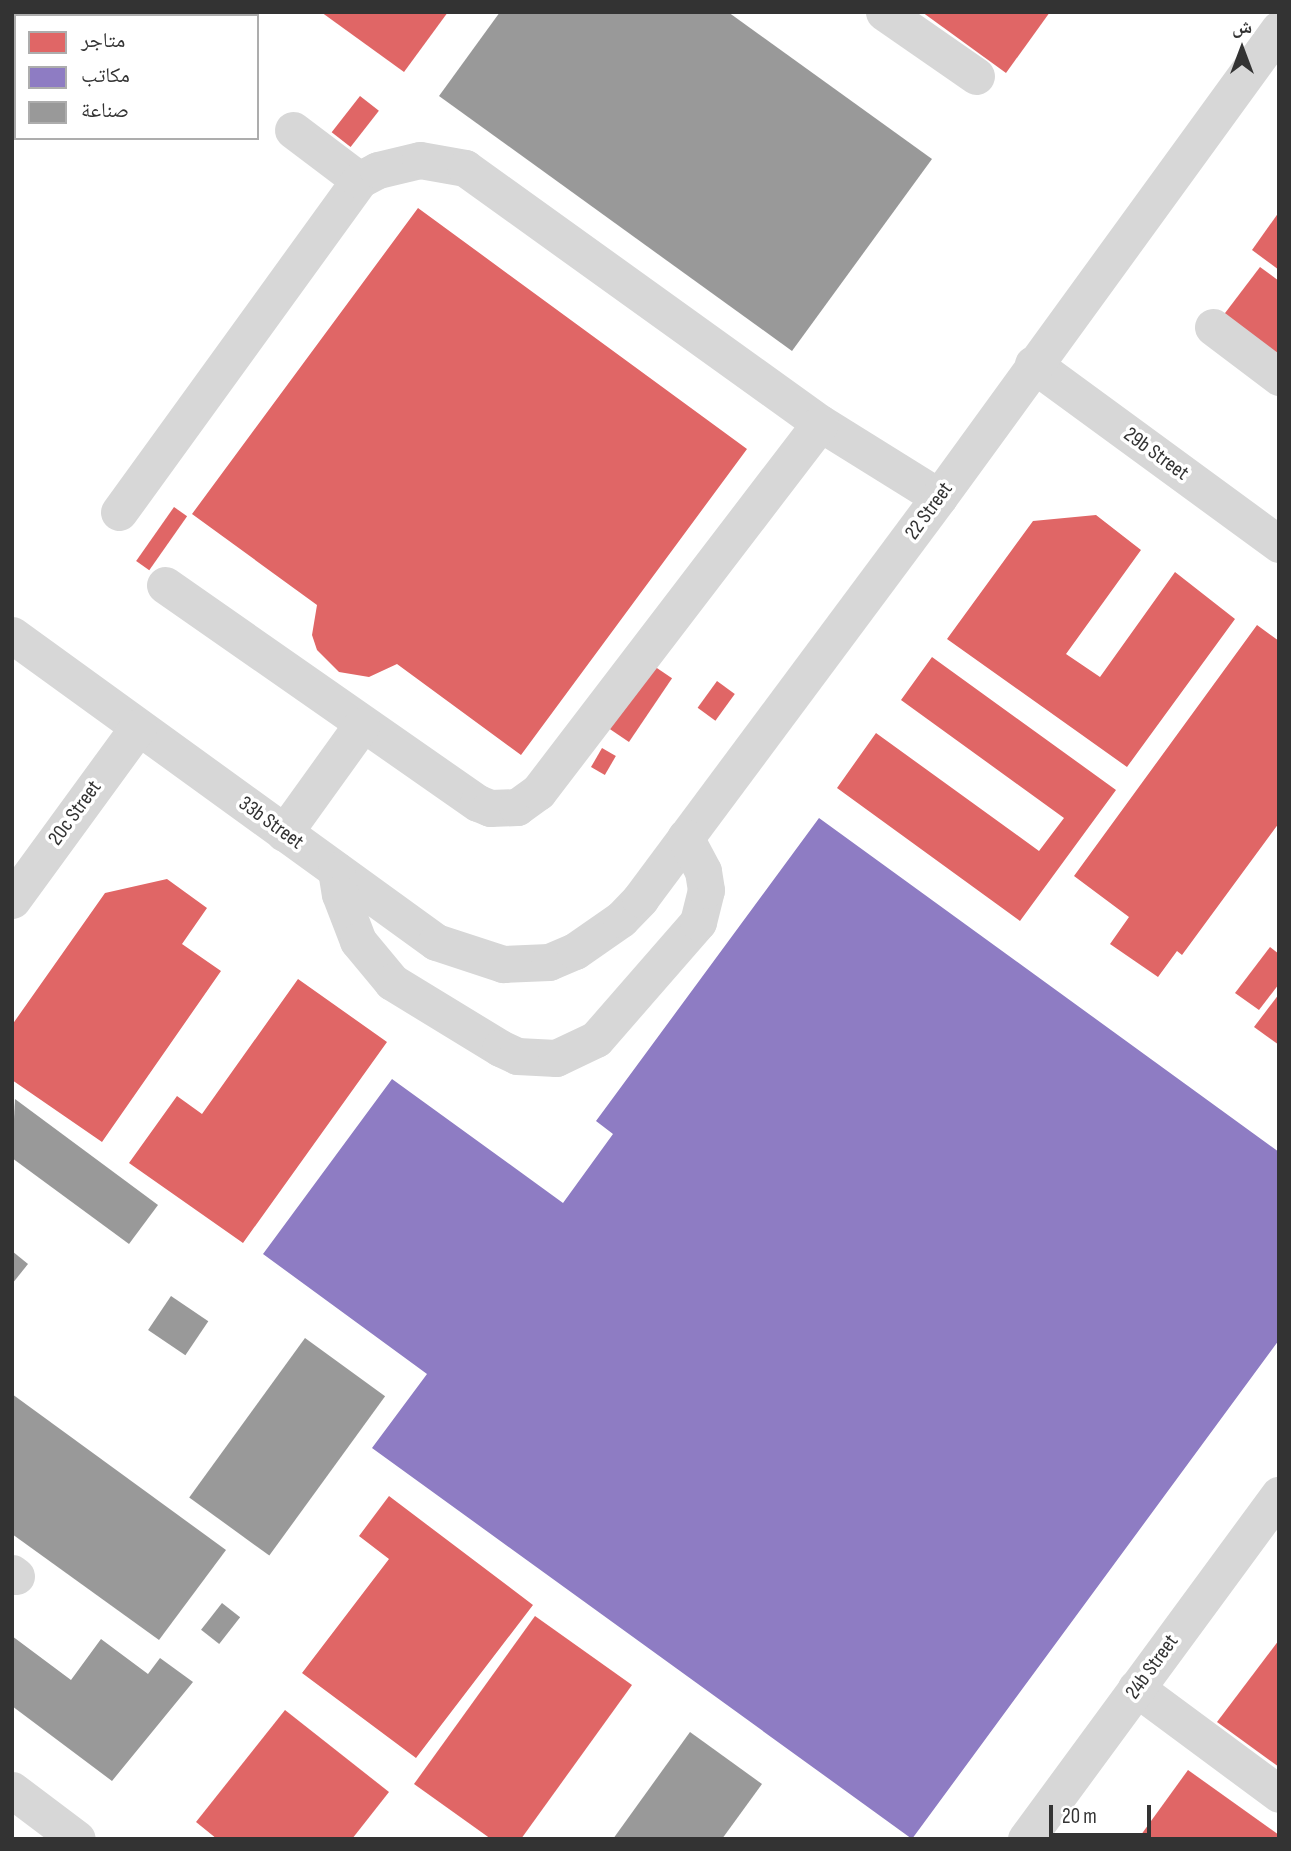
<!DOCTYPE html>
<html>
<head>
<meta charset="utf-8">
<style>
  body { margin:0 }
  #map { position:relative; width:1291px; height:1851px; overflow:hidden; background:#fff; font-family:"Sofia Sans Condensed","Noto Naskh Arabic",sans-serif }
  div>[style] { position:absolute }
  [style*='--x'] { left:calc(var(--x)*1px); top:calc(var(--y)*1px); width:calc(var(--w)*1px); rotate:calc(var(--a)*1deg) }
  .shops>* { inset:0; background:#e06666; transform-origin:0 0 }
  .offices>* { inset:0; background:#8e7cc3 }
  .industry>* { inset:0; background:#999; transform-origin:0 0 }
  .minor>* { height:37px; margin:-18.5px; padding:0 18.5px; transform-origin:18.5px; border-radius:18.5px; background:#d7d7d7 }
  span { translate:-50% -50%; white-space:nowrap; text-align:center; line-height:1.15; -webkit-text-stroke:7px #fff; paint-order:stroke }
  .street-label { font-size:21px; color:#333 }
  .frame { position:absolute; inset:0; border:14px solid #333; pointer-events:none }
  .legend { position:absolute; left:14px; top:14px; width:245px; height:126px; box-sizing:border-box; background:#fff; border:2px solid #adadad; margin:0; padding:9px 12px; list-style:none; font-size:21px; color:#333 }
  .legend li { display:flex; align-items:center; gap:14px; height:35px }
  .legend b { width:35px; border:2px solid #adadad }
  .north { position:absolute; left:1207px; top:14px; width:70px; height:70px; -webkit-text-stroke:5px #fff; paint-order:stroke; rotate:0deg; font-size:19px; font-weight:700; line-height:28px; text-align:center; color:#333 }
  .north::after { content:''; display:block; margin:auto; width:24px; height:32px; background:#333; clip-path:polygon(50% 0,100% 100%,50% 72%,0 100%) }
  .scale { position:absolute; left:1049px; top:1805px; width:102px; height:32px; box-sizing:border-box; border:4px solid #333; border-top:0; padding-left:9px; font-size:21px; line-height:24px; white-space:nowrap; color:#333; -webkit-text-stroke:5px #fff; paint-order:stroke }
</style>
</head>
<body>
<div id="map">
  <div class="shops">
    <div style="clip-path:polygon(321px 12px,448px 12px,404px 72px)"></div>
    <div style="clip-path:polygon(922px 12px,1050px 12px,1006px 73px)"></div>
    <div style="left:360px;top:96px;width:24px;height:46px;rotate:38deg"></div>
    <div style="clip-path:polygon(418px 208px,747px 449px,521px 755px,397px 664px,369px 677px,339px 672px,317px 650px,312px 635px,317px 605px,192px 514px)"></div>
    <div style="clip-path:polygon(1279px 212px,1279px 270px,1252px 250px)"></div>
    <div style="clip-path:polygon(1260px 267px,1279px 281px,1279px 364px,1219px 321px)"></div>
    <div style="left:174px;top:507px;width:16px;height:66px;rotate:35deg"></div>
    <div style="clip-path:polygon(1096px 515px,1141px 550px,1066px 654px,1100px 677px,1175px 572px,1235px 619px,1127px 767px,947px 639px,1033px 521px)"></div>
    <div style="clip-path:polygon(1257px 625px,1279px 641px,1279px 823px,1182px 955px,1177px 951px,1158px 977px,1110px 944px,1129px 917px,1074px 876px)"></div>
    <div style="clip-path:polygon(932px 657px,1116px 790px,1020px 921px,837px 788px,876px 733px,1039px 851px,1064px 818px,901px 700px)"></div>
    <div style="left:648px;top:662px;width:29px;height:77px;rotate:34deg"></div>
    <div style="left:717px;top:681px;width:22px;height:33px;rotate:36deg"></div>
    <div style="left:602px;top:748px;width:16px;height:22px;rotate:30deg"></div>
    <div style="clip-path:polygon(167px 879px,207px 908px,182px 944px,221px 971px,102px 1142px,12px 1080px,12px 1025px,105px 893px)"></div>
    <div style="clip-path:polygon(1270px 947px,1279px 954px,1279px 984px,1259px 1010px,1235px 993px)"></div>
    <div style="clip-path:polygon(298px 979px,387px 1042px,243px 1243px,129px 1163px,177px 1096px,202px 1114px)"></div>
    <div style="clip-path:polygon(1279px 994px,1279px 1045px,1254px 1027px)"></div>
    <div style="clip-path:polygon(389px 1496px,533px 1605px,416px 1758px,302px 1673px,389px 1559px,359px 1536px)"></div>
    <div style="clip-path:polygon(535px 1616px,632px 1685px,521px 1839px,491px 1839px,414px 1784px)"></div>
    <div style="clip-path:polygon(1279px 1640px,1279px 1767px,1217px 1722px)"></div>
    <div style="clip-path:polygon(285px 1710px,389px 1792px,352px 1839px,217px 1839px,196px 1822px)"></div>
    <div style="clip-path:polygon(1188px 1770px,1279px 1835px,1279px 1839px,1138px 1839px)"></div>
  </div>
  <div class="offices">
    <div style="clip-path:polygon(819px 818px,1279px 1152px,1279px 1340px,912px 1839px,372px 1448px,427px 1374px,263px 1254px,392px 1079px,563px 1203px,613px 1134px,596px 1121px)"></div>
  </div>
  <div class="industry">
    <div style="clip-path:polygon(500px 12px,728px 12px,932px 159px,792px 351px,439px 96px)"></div>
    <div style="clip-path:polygon(15px 1099px,158px 1205px,129px 1244px,12px 1158px)"></div>
    <div style="clip-path:polygon(12px 1251px,28px 1264px,12px 1284px)"></div>
    <div style="left:171px;top:1296px;width:45px;height:41px;rotate:34deg"></div>
    <div style="left:305px;top:1338px;width:99px;height:197px;rotate:36deg"></div>
    <div style="clip-path:polygon(12px 1394px,226px 1550px,159px 1640px,12px 1534px)"></div>
    <div style="left:222px;top:1603px;width:23px;height:34px;rotate:38deg"></div>
    <div style="clip-path:polygon(12px 1636px,71px 1680px,101px 1639px,148px 1674px,160px 1658px,193px 1682px,112px 1781px,12px 1706px)"></div>
    <div style="clip-path:polygon(690px 1732px,762px 1784px,722px 1839px,613px 1839px)"></div>
  </div>
  <div class="minor">
    <div style="--x:884;--y:12;--w:112;--a:34.8"></div>
    <div style="--x:293;--y:130;--w:83;--a:37.1"></div>
    <div style="--x:1213;--y:327;--w:83;--a:37.1"></div>
    <div style="--x:1033;--y:364;--w:305;--a:36.2"></div>
    <div style="--x:119;--y:512;--w:410;--a:-54.1"></div>
    <div style="--x:359;--y:180;--w:21;--a:-28"></div>
    <div style="--x:378;--y:170;--w:43;--a:-13.4"></div>
    <div style="--x:420;--y:160;--w:46;--a:10.1"></div>
    <div style="--x:465;--y:168;--w:437;--a:35.7"></div>
    <div style="--x:820;--y:423;--w:140;--a:31.9"></div>
    <div style="--x:165;--y:585;--w:381;--a:34.9"></div>
    <div style="--x:478;--y:803;--w:13;--a:23"></div>
    <div style="--x:490;--y:808;--w:27;--a:-2"></div>
    <div style="--x:517;--y:807;--w:26;--a:-36"></div>
    <div style="--x:538;--y:792;--w:464;--a:-52.6"></div>
    <div style="--x:12;--y:635;--w:523;--a:35.91"></div>
    <div style="--x:436;--y:942;--w:71;--a:18.2"></div>
    <div style="--x:503;--y:964;--w:46;--a:-2.5"></div>
    <div style="--x:549;--y:962;--w:28;--a:-23"></div>
    <div style="--x:575;--y:951;--w:56;--a:-34.8"></div>
    <div style="--x:621;--y:919;--w:28;--a:-46"></div>
    <div style="--x:640;--y:899;--w:501;--a:-53.36"></div>
    <div style="--x:939;--y:497;--w:578;--a:-54"></div>
    <div style="--x:284;--y:833;--w:132;--a:-54.3"></div>
    <div style="--x:336;--y:870;--w:24;--a:81"></div>
    <div style="--x:340;--y:894;--w:50;--a:69"></div>
    <div style="--x:358;--y:941;--w:53;--a:50.3"></div>
    <div style="--x:392;--y:982;--w:127;--a:31.4"></div>
    <div style="--x:500;--y:1048;--w:19;--a:25"></div>
    <div style="--x:517;--y:1056;--w:39;--a:3"></div>
    <div style="--x:556;--y:1058;--w:44;--a:-25.4"></div>
    <div style="--x:596;--y:1039;--w:155;--a:-48.9"></div>
    <div style="--x:698;--y:922;--w:33;--a:-76"></div>
    <div style="--x:706;--y:890;--w:19;--a:-99"></div>
    <div style="--x:703;--y:871;--w:38;--a:-118"></div>
    <div style="--x:12;--y:900;--w:214;--a:-53.9"></div>
    <div style="--x:12;--y:1573;--w:5;--a:37"></div>
    <div style="--x:1136;--y:1688;--w:178;--a:36.5"></div>
    <div style="--x:12;--y:1790;--w:81;--a:37"></div>
    <div style="--x:1026;--y:1839;--w:427;--a:-53.7"></div>
  </div>
  <div class="street-label">
    <span style="left:1156px;top:454px;rotate:36deg">29b Street</span>
    <span style="left:929px;top:511px;rotate:-54deg">22 Street</span>
    <span style="left:75px;top:813px;rotate:-54deg">20c Street</span>
    <span style="left:271px;top:823px;rotate:36deg">33b Street</span>
    <span style="left:1152px;top:1667px;rotate:-54deg">24b Street</span>
  </div>
  <div class="frame"></div>
  <ul class="legend">
  <li><b style="height:19px;background:#e06666"></b>متاجر</li>
  <li><b style="height:19px;background:#8e7cc3"></b>مكاتب</li>
  <li><b style="height:19px;background:#999"></b>صناعة</li>
  </ul>
  <div class="north">ش</div>
  <div class="scale">20 m</div>
</div>
</body>
</html>
